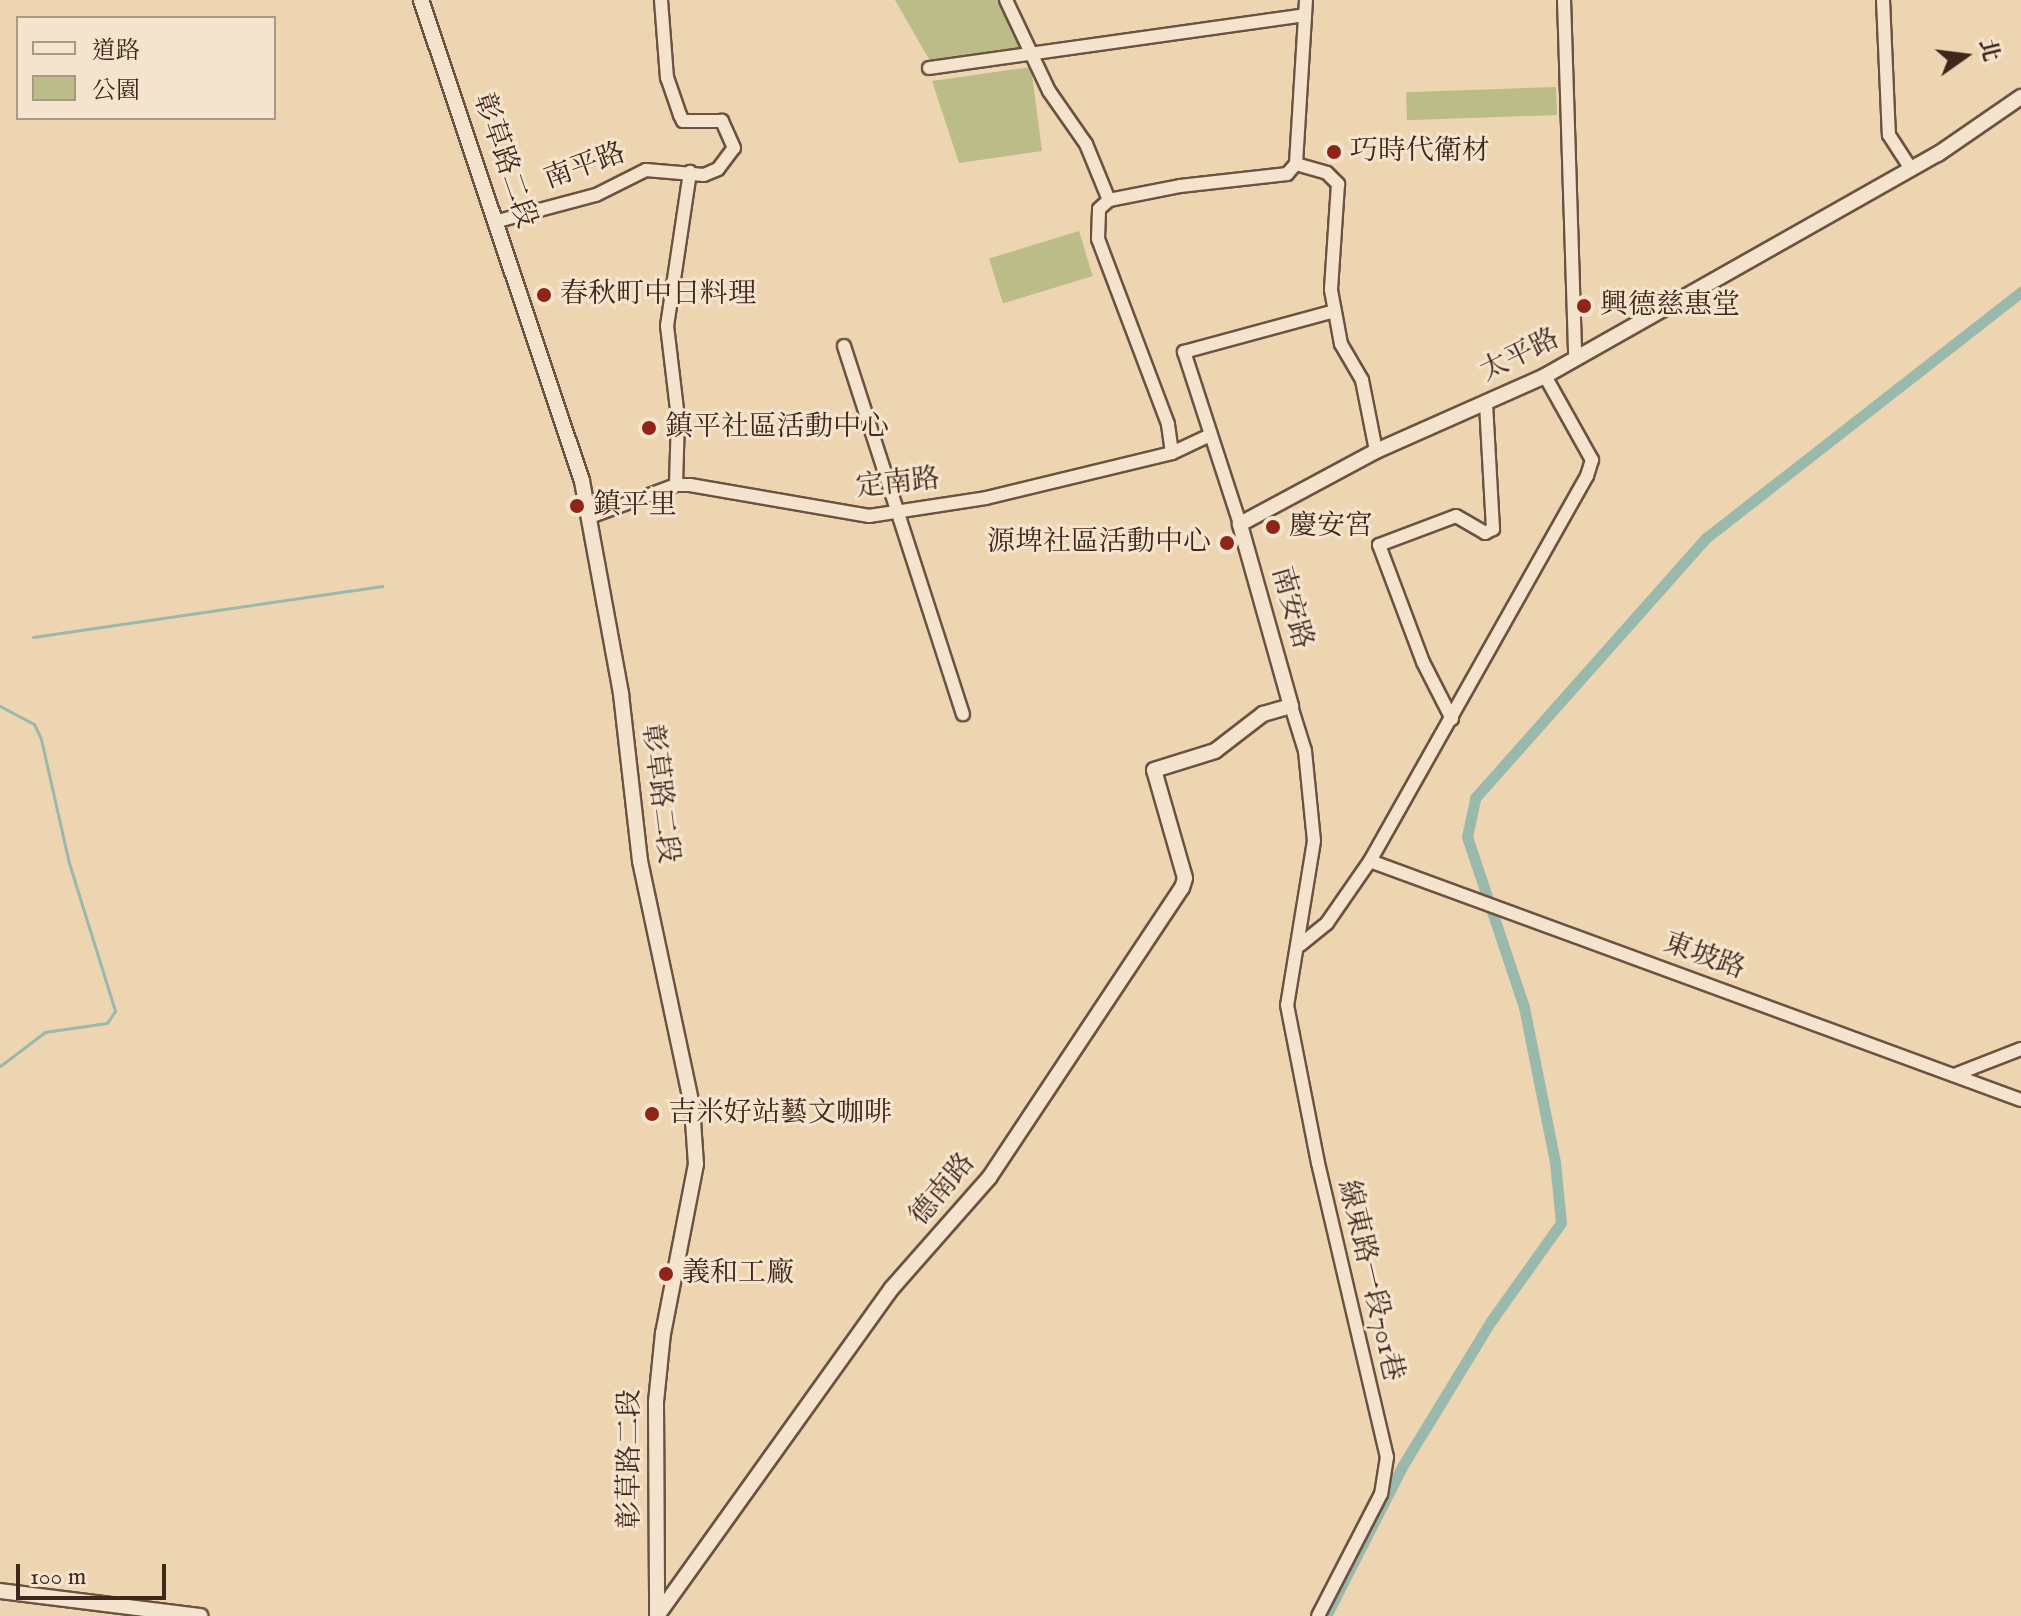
<!DOCTYPE html>
<html>
<head>
<meta charset="utf-8">
<style>
  body { margin:0 }
  #map { position:relative; width:2021px; height:1616px; overflow:hidden; background:#eed5b2; font-family:"IM FELL English","Noto Serif TC",serif }
  div>[style] { position:absolute }
  [style*='--x'] { left:calc(var(--x)*1px); top:calc(var(--y)*1px); width:calc(var(--w)*1px); rotate:calc(var(--a)*1deg) }
  .green>* { inset:0; background:#bcbc89; transform-origin:0 0 }
  .stream>* { height:3px; margin:-1.5px; padding:0 1.5px; transform-origin:1.5px; border-radius:1.5px; background:#99b9ad }
  .canal>* { height:11px; margin:-5.5px; padding:0 5.5px; transform-origin:5.5px; border-radius:5.5px; background:#99b9ad }
  .roads { filter:drop-shadow(2px 0 #6c5241) drop-shadow(-2px 0 #6c5241) drop-shadow(0 2px #6c5241) drop-shadow(0 -2px #6c5241) }
  .minor>* { height:12px; margin:-6px; padding:0 6px; transform-origin:6px; border-radius:6px; background:#f4e4cd }
  .tertiary>* { height:14px; margin:-7px; padding:0 7px; transform-origin:7px; border-radius:7px; background:#f4e4cd }
  .dots>* { width:22px; height:22px; translate:-50% -50%; box-sizing:border-box; border:4px solid #f4e4cd; border-radius:50% }
  span { translate:-50% -50%; white-space:nowrap; text-align:center; line-height:1.15; -webkit-text-stroke:6px #f4e4cd; paint-order:stroke }
  .poi-label { font-size:28px; color:#40261b }
  .left { translate:0 -50%; text-align:left }
  .right { translate:-100% -50%; text-align:right }
  .street-label { font-size:28px; color:#40261b }
  .legend { position:absolute; left:16px; top:16px; width:260px; height:104px; box-sizing:border-box; background:#f4e4cd; border:2px solid #ac9886; margin:0; padding:10px 14px; list-style:none; font-size:24px; color:#40261b }
  .legend li { display:flex; align-items:center; gap:16px; height:40px }
  .legend b { width:40px; border:2px solid #ac9886 }
  .north { position:absolute; left:1925px; top:16px; width:80px; height:80px; -webkit-text-stroke:6px #f4e4cd; paint-order:stroke; rotate:76deg; font-size:22px; font-weight:700; line-height:32px; text-align:center; color:#40261b }
  .north::after { content:''; display:block; margin:auto; width:28px; height:36px; background:#40261b; clip-path:polygon(50% 0,100% 100%,50% 72%,0 100%) }
  .scale { position:absolute; left:16px; top:1564px; width:150px; height:36px; box-sizing:border-box; border:4px solid #40261b; border-top:0; padding-left:10px; font-size:24px; line-height:28px; white-space:nowrap; color:#40261b; -webkit-text-stroke:6px #f4e4cd; paint-order:stroke }
</style>
</head>
<body>
<div id="map">
  <div class="green">
    <div style="clip-path:polygon(895px 0,1007px 0,1028px 52px,930px 61px)"></div>
    <div style="clip-path:polygon(1031px 67px,1042px 151px,959px 163px,932px 81px)"></div>
    <div style="left:1556px;top:87px;width:28px;height:150px;rotate:88deg"></div>
    <div style="left:1079px;top:231px;width:47px;height:94px;rotate:73deg"></div>
  </div>
  <div class="stream">
    <div style="--x:33;--y:637;--w:353;--a:-8.3"></div>
    <div style="--x:0;--y:706;--w:38;--a:28"></div>
    <div style="--x:34;--y:724;--w:17;--a:65"></div>
    <div style="--x:41;--y:739;--w:127;--a:77.3"></div>
    <div style="--x:69;--y:863;--w:155;--a:72.7"></div>
    <div style="--x:115;--y:1011;--w:14;--a:124"></div>
    <div style="--x:107;--y:1023;--w:63;--a:171.7"></div>
    <div style="--x:45;--y:1032;--w:56;--a:142.9"></div>
    <div style="--x:869;--y:1308;--w:24;--a:-52"></div>
    <div style="--x:692;--y:1555;--w:108;--a:-54.4"></div>
  </div>
  <div class="canal">
    <div style="--x:1326;--y:1616;--w:169;--a:-63"></div>
    <div style="--x:1403;--y:1465;--w:169;--a:-58.6"></div>
    <div style="--x:1491;--y:1321;--w:120;--a:-54.5"></div>
    <div style="--x:1561;--y:1223;--w:61;--a:-95.6"></div>
    <div style="--x:1555;--y:1162;--w:158;--a:-101.3"></div>
    <div style="--x:1524;--y:1007;--w:179;--a:-108.5"></div>
    <div style="--x:1467;--y:837;--w:40;--a:-78"></div>
    <div style="--x:1475;--y:798;--w:348;--a:-48.4"></div>
    <div style="--x:1706;--y:538;--w:400;--a:-38"></div>
  </div>
  <div class="roads">
    <div class="minor">
      <div style="--x:1006;--y:0;--w:101;--a:64.7"></div>
      <div style="--x:1049;--y:91;--w:65;--a:55.1"></div>
      <div style="--x:1086;--y:144;--w:61;--a:67.7"></div>
      <div style="--x:1306;--y:0;--w:164;--a:93.5"></div>
      <div style="--x:1296;--y:164;--w:32;--a:16"></div>
      <div style="--x:1327;--y:173;--w:16;--a:45"></div>
      <div style="--x:1338;--y:184;--w:106;--a:93.8"></div>
      <div style="--x:1331;--y:290;--w:55;--a:79.5"></div>
      <div style="--x:1341;--y:344;--w:42;--a:59.7"></div>
      <div style="--x:1362;--y:380;--w:72;--a:78.8"></div>
      <div style="--x:1564;--y:0;--w:358;--a:88.2"></div>
      <div style="--x:1883;--y:0;--w:135;--a:87.5"></div>
      <div style="--x:1889;--y:135;--w:40;--a:57.1"></div>
      <div style="--x:929;--y:68;--w:379;--a:-8"></div>
      <div style="--x:498;--y:221;--w:101;--a:-14.9"></div>
      <div style="--x:596;--y:195;--w:56;--a:-26.6"></div>
      <div style="--x:646;--y:170;--w:58;--a:4.9"></div>
      <div style="--x:704;--y:175;--w:15;--a:-23"></div>
      <div style="--x:718;--y:169;--w:26;--a:-53"></div>
      <div style="--x:734;--y:148;--w:30;--a:-114"></div>
      <div style="--x:722;--y:121;--w:39;--a:180"></div>
      <div style="--x:683;--y:121;--w:7;--a:-117"></div>
      <div style="--x:680;--y:115;--w:39;--a:-109"></div>
      <div style="--x:667;--y:78;--w:78;--a:-94.4"></div>
      <div style="--x:844;--y:346;--w:387;--a:72.1"></div>
      <div style="--x:1172;--y:453;--w:29;--a:-98"></div>
      <div style="--x:1168;--y:424;--w:198;--a:-110.7"></div>
      <div style="--x:1098;--y:239;--w:30;--a:-88"></div>
      <div style="--x:1099;--y:209;--w:13;--a:-42"></div>
      <div style="--x:1109;--y:200;--w:72;--a:-11.2"></div>
      <div style="--x:1180;--y:186;--w:108;--a:-6.4"></div>
      <div style="--x:1287;--y:174;--w:13;--a:-48"></div>
      <div style="--x:676;--y:485;--w:67;--a:-88.3"></div>
      <div style="--x:678;--y:418;--w:93;--a:-96.8"></div>
      <div style="--x:667;--y:326;--w:156;--a:-81.5"></div>
      <div style="--x:590;--y:517;--w:92;--a:-20.4"></div>
      <div style="--x:676;--y:485;--w:14;--a:0"></div>
      <div style="--x:690;--y:485;--w:182;--a:9.8"></div>
      <div style="--x:869;--y:516;--w:118;--a:-8.7"></div>
      <div style="--x:986;--y:498;--w:191;--a:-13.6"></div>
      <div style="--x:1172;--y:453;--w:42;--a:-25.3"></div>
      <div style="--x:1240;--y:524;--w:181;--a:-108"></div>
      <div style="--x:1184;--y:352;--w:156;--a:-15.2"></div>
      <div style="--x:1291;--y:706;--w:47;--a:72.7"></div>
      <div style="--x:1305;--y:751;--w:90;--a:84.3"></div>
      <div style="--x:1314;--y:841;--w:166;--a:99.3"></div>
      <div style="--x:1287;--y:1005;--w:161;--a:78.9"></div>
      <div style="--x:1318;--y:1163;--w:302;--a:76.8"></div>
      <div style="--x:1387;--y:1457;--w:37;--a:99"></div>
      <div style="--x:1381;--y:1494;--w:137;--a:117.3"></div>
      <div style="--x:1452;--y:719;--w:64;--a:-117"></div>
      <div style="--x:1423;--y:662;--w:125;--a:-110.6"></div>
      <div style="--x:1379;--y:545;--w:82;--a:-20.6"></div>
      <div style="--x:1456;--y:516;--w:34;--a:30"></div>
      <div style="--x:1485;--y:533;--w:9;--a:-27"></div>
      <div style="--x:1493;--y:529;--w:127;--a:-93.2"></div>
      <div style="--x:1370;--y:861;--w:693;--a:20.16"></div>
      <div style="--x:1300;--y:945;--w:35;--a:-39"></div>
      <div style="--x:1327;--y:923;--w:75;--a:-55.3"></div>
      <div style="--x:1370;--y:861;--w:442;--a:-60.6"></div>
      <div style="--x:1587;--y:476;--w:17;--a:-73"></div>
      <div style="--x:1592;--y:460;--w:96;--a:-119.2"></div>
      <div style="--x:1954;--y:1075;--w:72;--a:-21.2"></div>
    </div>
    <div class="tertiary">
      <div style="--x:421;--y:0;--w:507;--a:71.49"></div>
      <div style="--x:582;--y:481;--w:217;--a:79.6"></div>
      <div style="--x:621;--y:694;--w:168;--a:83.5"></div>
      <div style="--x:640;--y:861;--w:250;--a:78"></div>
      <div style="--x:692;--y:1106;--w:58;--a:86.1"></div>
      <div style="--x:696;--y:1164;--w:172;--a:101"></div>
      <div style="--x:663;--y:1333;--w:69;--a:95.8"></div>
      <div style="--x:656;--y:1402;--w:213;--a:89.7"></div>
      <div style="--x:0;--y:1591;--w:202;--a:7.1"></div>
      <div style="--x:657;--y:1616;--w:403;--a:-54.4"></div>
      <div style="--x:892;--y:1288;--w:147;--a:-48.6"></div>
      <div style="--x:989;--y:1178;--w:348;--a:-56.4"></div>
      <div style="--x:1182;--y:888;--w:10;--a:-73"></div>
      <div style="--x:1185;--y:878;--w:112;--a:-106"></div>
      <div style="--x:1154;--y:770;--w:64;--a:-17.3"></div>
      <div style="--x:1215;--y:751;--w:61;--a:-37.6"></div>
      <div style="--x:1263;--y:714;--w:29;--a:-16"></div>
      <div style="--x:1291;--y:706;--w:189;--a:-105.7"></div>
      <div style="--x:1240;--y:524;--w:154;--a:-28.2"></div>
      <div style="--x:1376;--y:451;--w:185;--a:-23.9"></div>
      <div style="--x:1545;--y:376;--w:451;--a:-29.5"></div>
      <div style="--x:1938;--y:154;--w:101;--a:-34.5"></div>
    </div>
  </div>
  <div class="dots">
    <div style="left:1334px;top:152px;background:#8f2418"></div>
    <div style="left:544px;top:295px;background:#8f2418"></div>
    <div style="left:1584px;top:306px;background:#8f2418"></div>
    <div style="left:649px;top:428px;background:#8f2418"></div>
    <div style="left:577px;top:506px;background:#8f2418"></div>
    <div style="left:1273px;top:527px;background:#8f2418"></div>
    <div style="left:1227px;top:543px;background:#8f2418"></div>
    <div style="left:652px;top:1114px;background:#8f2418"></div>
    <div style="left:666px;top:1274px;background:#8f2418"></div>
  </div>
  <div class="poi-label">
    <span class="left" style="left:1350px;top:152px">巧時代衛材</span>
    <span class="left" style="left:560px;top:295px">春秋町中日料理</span>
    <span class="left" style="left:1600px;top:306px">興德慈惠堂</span>
    <span class="left" style="left:665px;top:428px">鎮平社區活動中心</span>
    <span class="left" style="left:593px;top:506px">鎮平里</span>
    <span class="left" style="left:1289px;top:527px">慶安宮</span>
    <span class="right" style="left:1211px;top:543px">源埤社區活動中心</span>
    <span class="left" style="left:668px;top:1114px">吉米好站藝文咖啡</span>
    <span class="left" style="left:682px;top:1274px">義和工廠</span>
  </div>
  <div class="street-label">
    <span style="left:504px;top:161px;rotate:71deg">彰草路二段</span>
    <span style="left:585px;top:167px;rotate:-20deg">南平路</span>
    <span style="left:1520px;top:356px;rotate:-26deg">太平路</span>
    <span style="left:898px;top:484px;rotate:-6deg">定南路</span>
    <span style="left:1291px;top:608px;rotate:74deg">南安路</span>
    <span style="left:659px;top:794px;rotate:83deg">彰草路二段</span>
    <span style="left:1704px;top:957px;rotate:20deg">東坡路</span>
    <span style="left:943px;top:1190px;rotate:-50deg">德南路</span>
    <span style="left:1370px;top:1281px;rotate:77deg">線東路一段701巷</span>
    <span style="left:631px;top:1459px;rotate:-90deg">彰草路二段</span>
  </div>
  <ul class="legend">
  <li><b style="height:10px;background:#f4e4cd"></b>道路</li>
  <li><b style="height:22px;background:#bcbc89"></b>公園</li>
  </ul>
  <div class="north">北</div>
  <div class="scale">100 m</div>
</div>
</body>
</html>
